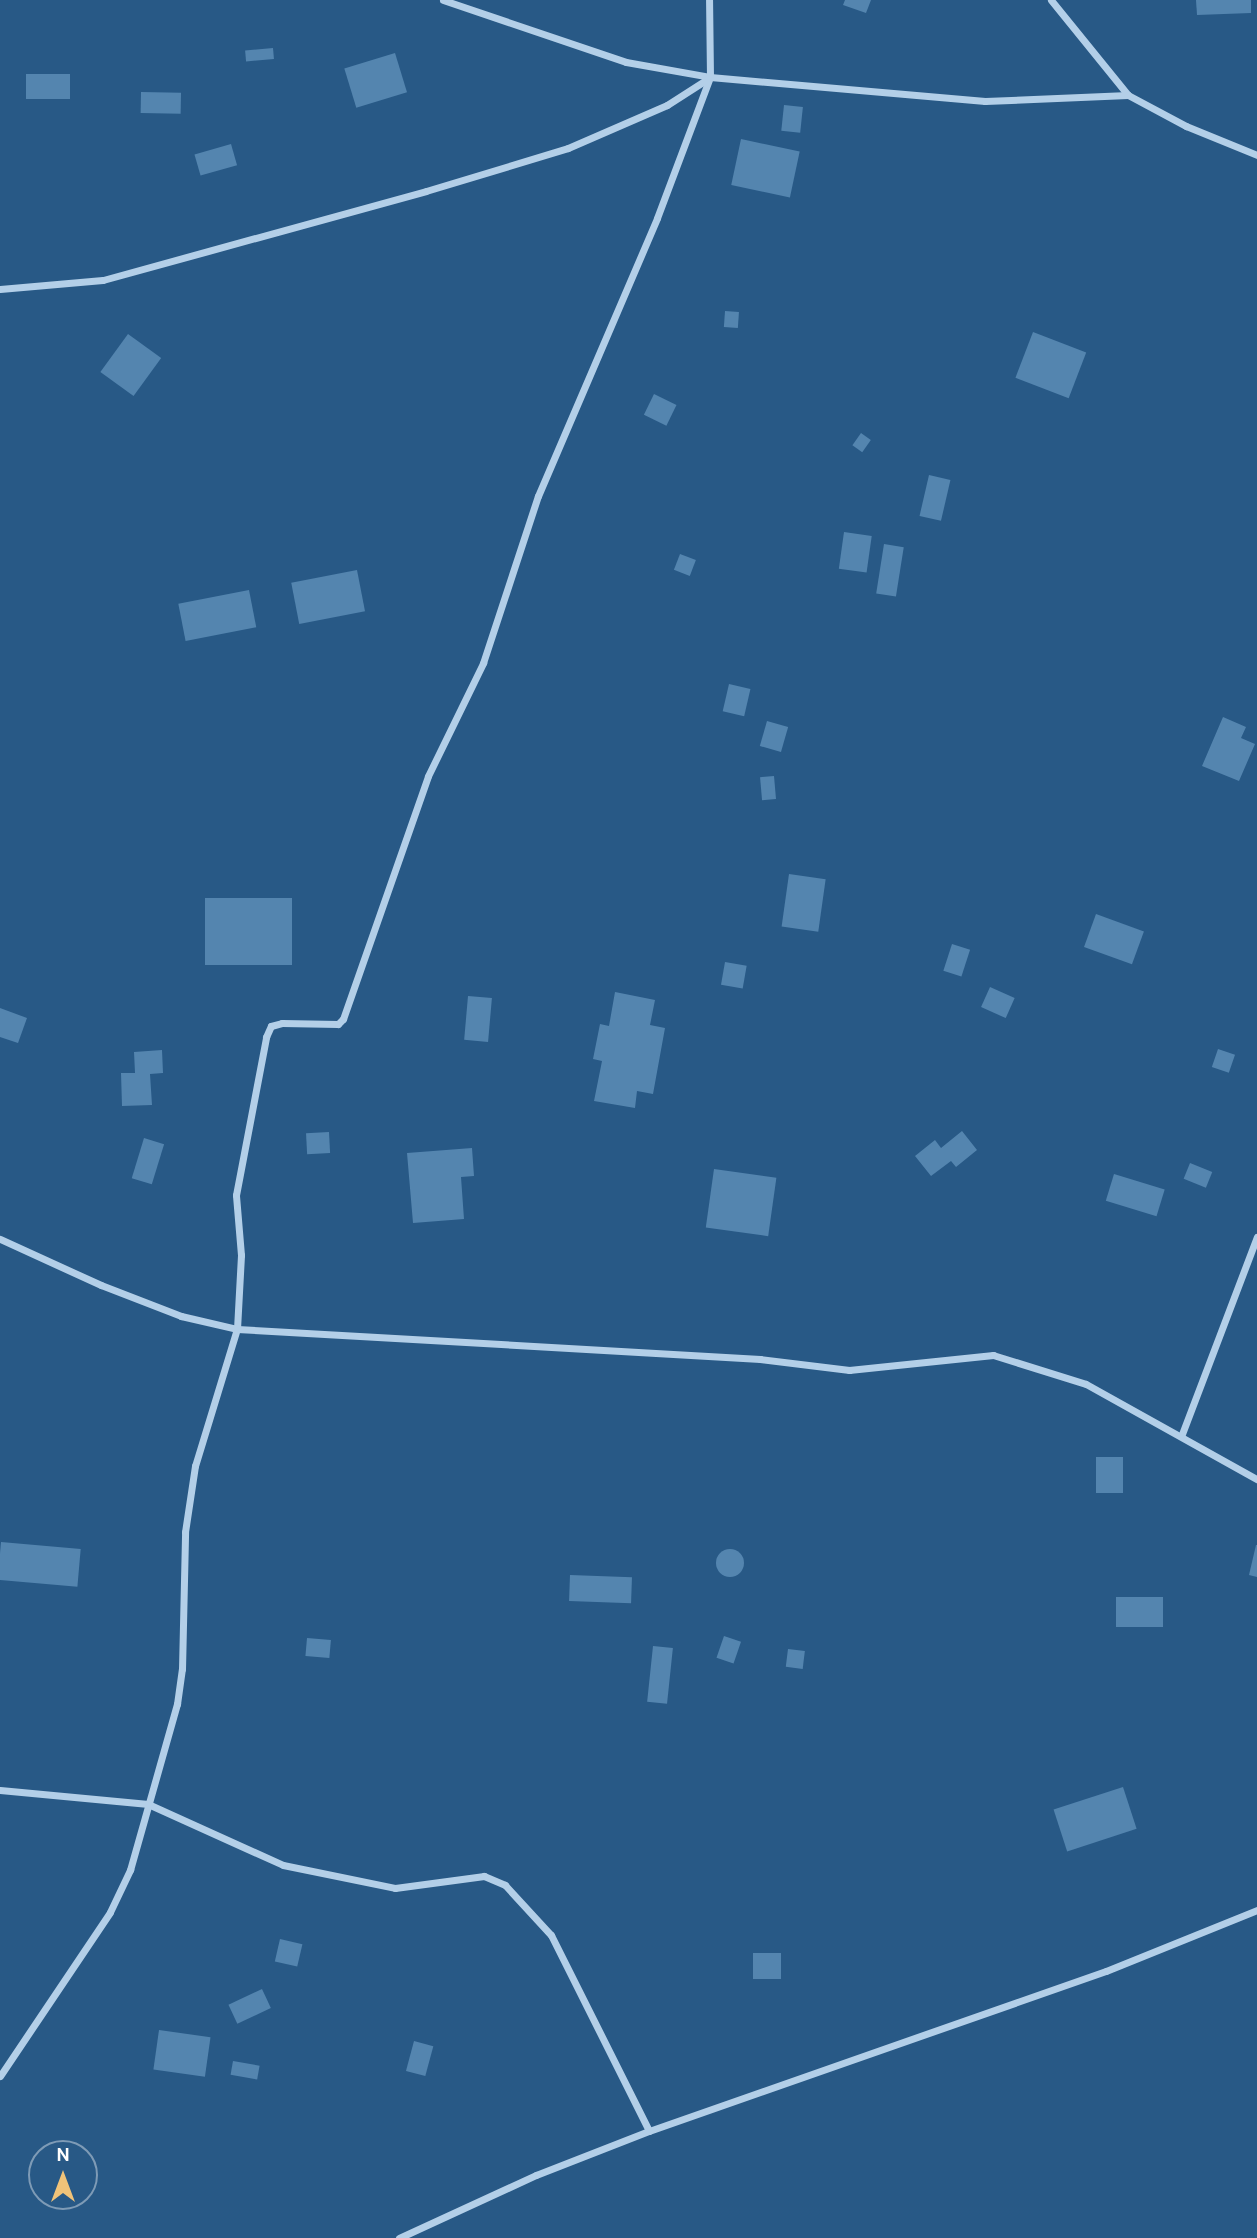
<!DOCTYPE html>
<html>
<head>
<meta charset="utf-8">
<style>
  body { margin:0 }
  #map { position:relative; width:1257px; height:2238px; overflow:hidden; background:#285986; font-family:Overpass,sans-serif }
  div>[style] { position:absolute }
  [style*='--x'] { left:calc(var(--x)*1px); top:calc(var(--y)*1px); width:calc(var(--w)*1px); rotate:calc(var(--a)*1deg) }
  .building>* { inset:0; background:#5485af; transform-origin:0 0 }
  .round { border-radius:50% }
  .street>* { height:7px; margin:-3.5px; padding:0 3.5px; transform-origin:3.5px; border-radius:3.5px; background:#b3cfe8 }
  span { translate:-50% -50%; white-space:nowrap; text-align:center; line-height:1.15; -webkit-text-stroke:7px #285986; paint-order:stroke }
  .north { position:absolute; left:28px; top:2140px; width:70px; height:70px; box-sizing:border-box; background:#285986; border:2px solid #7e9bb6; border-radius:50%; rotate:0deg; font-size:19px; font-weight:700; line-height:28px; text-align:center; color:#fff }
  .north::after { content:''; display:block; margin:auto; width:24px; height:32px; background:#f0c379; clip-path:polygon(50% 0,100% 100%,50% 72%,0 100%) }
</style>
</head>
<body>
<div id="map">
  <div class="building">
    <div style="clip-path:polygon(845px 0,871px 0,866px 13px,843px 5px)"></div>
    <div style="clip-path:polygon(1196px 0,1251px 0,1251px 13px,1197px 15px)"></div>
    <div style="left:273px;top:48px;width:11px;height:28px;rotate:85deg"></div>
    <div style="left:395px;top:53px;width:41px;height:53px;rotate:73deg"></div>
    <div style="left:26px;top:74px;width:44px;height:25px"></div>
    <div style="left:141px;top:92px;width:40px;height:21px;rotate:1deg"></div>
    <div style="left:784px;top:105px;width:19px;height:26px;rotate:6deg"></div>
    <div style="left:741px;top:139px;width:60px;height:47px;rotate:12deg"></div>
    <div style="left:231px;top:144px;width:22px;height:38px;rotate:74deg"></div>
    <div style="left:725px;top:311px;width:14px;height:16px;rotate:4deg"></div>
    <div style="left:1033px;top:332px;width:57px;height:49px;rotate:21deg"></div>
    <div style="left:128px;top:334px;width:41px;height:47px;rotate:36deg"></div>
    <div style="left:654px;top:394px;width:25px;height:23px;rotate:26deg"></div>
    <div style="left:861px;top:433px;width:12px;height:15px;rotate:35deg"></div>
    <div style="left:929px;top:475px;width:22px;height:42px;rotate:13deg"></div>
    <div style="left:844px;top:532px;width:28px;height:37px;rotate:8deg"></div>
    <div style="left:884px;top:544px;width:20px;height:50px;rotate:9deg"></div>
    <div style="left:680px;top:554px;width:17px;height:17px;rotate:21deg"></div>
    <div style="left:357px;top:570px;width:42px;height:67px;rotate:79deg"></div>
    <div style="left:249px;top:590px;width:38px;height:72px;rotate:79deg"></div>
    <div style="left:729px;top:684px;width:22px;height:28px;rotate:13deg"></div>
    <div style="clip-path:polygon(1223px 717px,1246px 727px,1241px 738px,1255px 744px,1239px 781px,1202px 766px)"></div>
    <div style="left:767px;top:721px;width:22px;height:26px;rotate:16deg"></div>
    <div style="left:774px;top:776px;width:23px;height:14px;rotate:85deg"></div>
    <div style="left:789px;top:874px;width:37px;height:53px;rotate:8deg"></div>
    <div style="left:205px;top:898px;width:87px;height:67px"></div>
    <div style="left:1096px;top:914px;width:51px;height:35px;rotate:20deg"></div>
    <div style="left:952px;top:944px;width:19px;height:28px;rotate:18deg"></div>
    <div style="left:725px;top:962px;width:22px;height:23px;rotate:10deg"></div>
    <div style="left:990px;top:987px;width:27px;height:22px;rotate:24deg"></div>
    <div style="clip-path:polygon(615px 992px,655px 1000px,650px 1025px,665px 1028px,653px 1094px,637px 1091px,635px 1108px,594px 1101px,602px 1061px,593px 1059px,600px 1024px,609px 1026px)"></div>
    <div style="left:468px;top:996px;width:24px;height:44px;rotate:5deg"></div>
    <div style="clip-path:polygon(0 1008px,27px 1018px,18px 1043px,0 1037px)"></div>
    <div style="left:1218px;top:1049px;width:18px;height:19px;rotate:19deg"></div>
    <div style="clip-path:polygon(162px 1050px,163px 1073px,150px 1074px,152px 1105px,122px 1106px,121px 1073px,135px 1073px,134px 1052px)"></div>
    <div style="clip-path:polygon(962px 1131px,977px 1150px,956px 1167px,951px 1161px,931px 1176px,915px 1156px,935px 1140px,941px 1148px)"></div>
    <div style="left:329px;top:1132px;width:21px;height:23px;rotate:87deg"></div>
    <div style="left:144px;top:1138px;width:21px;height:42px;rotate:17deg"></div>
    <div style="clip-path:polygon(472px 1148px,474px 1176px,461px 1177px,464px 1219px,413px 1223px,407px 1153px)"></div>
    <div style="left:1190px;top:1163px;width:24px;height:17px;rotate:22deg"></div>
    <div style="left:714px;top:1169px;width:63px;height:59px;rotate:8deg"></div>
    <div style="left:1114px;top:1174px;width:53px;height:28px;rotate:17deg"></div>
    <div style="left:1096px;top:1457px;width:27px;height:36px"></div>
    <div style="left:1px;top:1542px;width:80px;height:38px;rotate:5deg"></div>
    <div style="clip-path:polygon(1256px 1545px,1257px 1545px,1257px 1577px,1249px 1575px)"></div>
    <div class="round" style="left:716px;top:1549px;width:28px;height:28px"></div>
    <div style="left:570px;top:1575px;width:62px;height:26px;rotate:2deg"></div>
    <div style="left:1116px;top:1597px;width:47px;height:30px"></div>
    <div style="left:724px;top:1636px;width:18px;height:23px;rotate:19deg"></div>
    <div style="left:307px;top:1638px;width:24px;height:18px;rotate:5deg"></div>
    <div style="left:653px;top:1646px;width:20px;height:56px;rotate:6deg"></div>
    <div style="left:788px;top:1649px;width:17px;height:18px;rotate:7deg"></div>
    <div style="left:1123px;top:1787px;width:44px;height:73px;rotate:72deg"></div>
    <div style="left:280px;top:1939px;width:23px;height:23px;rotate:13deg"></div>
    <div style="left:753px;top:1953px;width:28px;height:26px"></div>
    <div style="left:262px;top:1989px;width:21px;height:37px;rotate:65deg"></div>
    <div style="left:159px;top:2030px;width:52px;height:40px;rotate:8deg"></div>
    <div style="left:414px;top:2041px;width:20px;height:31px;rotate:15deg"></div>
    <div style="left:233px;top:2061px;width:27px;height:14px;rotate:10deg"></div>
  </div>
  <div class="street">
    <div style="--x:443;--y:0;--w:193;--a:18.7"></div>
    <div style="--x:626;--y:62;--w:85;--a:10.1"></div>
    <div style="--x:710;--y:77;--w:276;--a:5"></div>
    <div style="--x:985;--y:101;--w:143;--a:-2.4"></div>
    <div style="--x:1051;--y:0;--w:122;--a:51"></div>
    <div style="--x:1128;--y:95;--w:66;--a:28.1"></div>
    <div style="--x:1186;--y:126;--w:77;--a:22.2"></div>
    <div style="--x:0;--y:289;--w:103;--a:-5"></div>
    <div style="--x:103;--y:280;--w:335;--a:-15.4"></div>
    <div style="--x:426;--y:191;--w:148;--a:-16.8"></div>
    <div style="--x:568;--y:148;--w:108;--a:-23.5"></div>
    <div style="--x:667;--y:105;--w:50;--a:-32.7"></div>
    <div style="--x:0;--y:1239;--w:111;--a:24.5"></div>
    <div style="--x:101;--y:1285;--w:86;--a:21.2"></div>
    <div style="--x:181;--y:1316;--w:57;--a:13.1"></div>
    <div style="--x:237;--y:1329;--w:524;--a:3.28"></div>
    <div style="--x:760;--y:1359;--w:90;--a:7"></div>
    <div style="--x:849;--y:1370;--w:145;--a:-5.9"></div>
    <div style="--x:993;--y:1355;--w:97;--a:17.3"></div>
    <div style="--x:1086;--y:1384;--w:196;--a:29.1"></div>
    <div style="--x:1182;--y:1434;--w:211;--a:-69.2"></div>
    <div style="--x:0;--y:1790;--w:149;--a:5.4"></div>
    <div style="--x:148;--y:1804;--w:148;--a:24.3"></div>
    <div style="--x:283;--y:1865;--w:114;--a:11.6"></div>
    <div style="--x:395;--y:1888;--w:90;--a:-7.7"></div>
    <div style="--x:484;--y:1876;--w:23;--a:23"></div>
    <div style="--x:505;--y:1885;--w:68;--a:47.4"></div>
    <div style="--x:551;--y:1935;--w:219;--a:63.4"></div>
    <div style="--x:0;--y:2076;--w:197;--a:-56.1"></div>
    <div style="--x:110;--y:1912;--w:47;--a:-64.5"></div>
    <div style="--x:130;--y:1870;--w:173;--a:-74.2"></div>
    <div style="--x:177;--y:1704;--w:35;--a:-82"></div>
    <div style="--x:182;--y:1669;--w:137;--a:-88.7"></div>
    <div style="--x:185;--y:1532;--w:67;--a:-81.4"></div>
    <div style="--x:195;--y:1466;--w:143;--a:-73"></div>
    <div style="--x:237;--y:1329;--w:74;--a:-86.9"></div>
    <div style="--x:241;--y:1255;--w:60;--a:-94.8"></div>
    <div style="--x:236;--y:1195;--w:161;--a:-79.2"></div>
    <div style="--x:266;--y:1037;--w:12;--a:-66"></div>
    <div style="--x:271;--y:1026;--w:11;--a:-15"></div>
    <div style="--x:282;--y:1023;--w:56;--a:1"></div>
    <div style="--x:338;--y:1024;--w:7;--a:-45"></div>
    <div style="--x:343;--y:1019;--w:257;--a:-70.7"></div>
    <div style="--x:428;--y:776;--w:126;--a:-64"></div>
    <div style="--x:483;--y:663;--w:176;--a:-71.8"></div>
    <div style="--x:538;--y:496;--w:302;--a:-66.8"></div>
    <div style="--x:657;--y:218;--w:151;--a:-69.4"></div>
    <div style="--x:710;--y:77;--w:77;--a:-90.7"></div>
    <div style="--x:399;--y:2238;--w:151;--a:-24.7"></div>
    <div style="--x:536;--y:2175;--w:121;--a:-21.3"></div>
    <div style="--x:649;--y:2131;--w:484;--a:-19.3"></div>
    <div style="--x:1106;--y:1971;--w:163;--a:-22"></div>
  </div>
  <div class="north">N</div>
</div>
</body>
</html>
